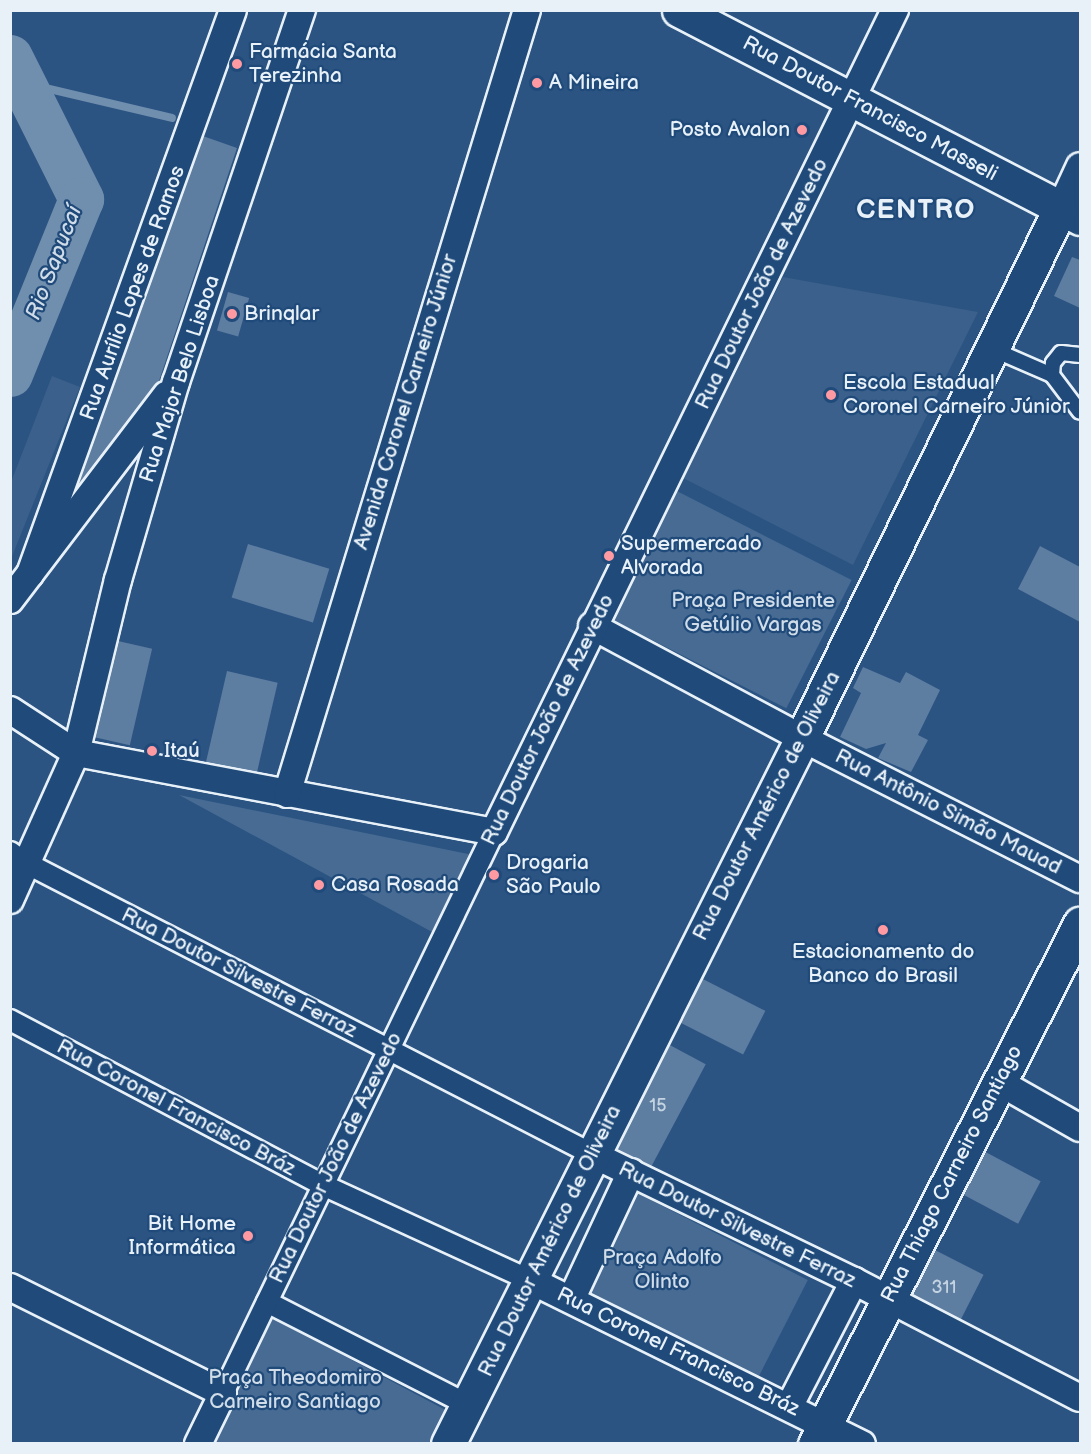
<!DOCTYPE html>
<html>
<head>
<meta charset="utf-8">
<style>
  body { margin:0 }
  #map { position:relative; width:1091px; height:1454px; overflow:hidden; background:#2b5482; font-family:"Balsamiq Sans",sans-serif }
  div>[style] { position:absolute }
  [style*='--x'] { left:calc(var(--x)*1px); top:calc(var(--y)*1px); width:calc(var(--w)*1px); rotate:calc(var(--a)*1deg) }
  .built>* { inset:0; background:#3a608b }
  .green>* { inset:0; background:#476b93; transform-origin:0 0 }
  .stream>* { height:8px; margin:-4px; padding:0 4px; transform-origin:4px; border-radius:4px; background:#708ead }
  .river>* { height:45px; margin:-22.5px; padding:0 22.5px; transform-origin:22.5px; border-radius:22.5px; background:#708ead }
  .building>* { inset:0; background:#5d7da1; transform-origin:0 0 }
  .roads { filter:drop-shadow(2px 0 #e8f1f8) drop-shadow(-2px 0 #e8f1f8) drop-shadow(0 2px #e8f1f8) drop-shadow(0 -2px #e8f1f8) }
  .service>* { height:14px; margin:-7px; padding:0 7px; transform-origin:7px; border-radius:7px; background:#1f4a7a }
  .pedestrian>* { height:20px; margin:-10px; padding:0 10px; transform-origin:10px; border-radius:10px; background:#1f4a7a }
  .minor>* { height:26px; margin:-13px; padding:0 13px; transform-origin:13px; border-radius:13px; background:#1f4a7a }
  .secondary>* { height:33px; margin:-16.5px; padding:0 16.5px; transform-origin:16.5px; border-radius:16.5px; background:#1f4a7a }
  .dots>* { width:16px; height:16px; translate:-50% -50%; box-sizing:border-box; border:3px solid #1f4a7a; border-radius:50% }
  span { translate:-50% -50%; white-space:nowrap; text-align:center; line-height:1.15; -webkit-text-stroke:4.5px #1f4a7a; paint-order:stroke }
  .number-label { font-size:18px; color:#c5d4e2 }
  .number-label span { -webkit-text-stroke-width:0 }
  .poi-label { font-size:21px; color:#e8f1f8 }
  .left { translate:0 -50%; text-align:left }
  .right { translate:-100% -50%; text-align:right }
  .street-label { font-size:21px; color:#e8f1f8 }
  .park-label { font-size:21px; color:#d0dde9 }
  .water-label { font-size:22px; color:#d0dde9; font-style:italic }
  .district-label { font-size:27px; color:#e8f1f8; font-weight:700; letter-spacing:1.5px }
  .frame { position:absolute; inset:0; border:12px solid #e8f1f8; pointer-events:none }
</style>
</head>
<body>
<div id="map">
  <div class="built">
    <div style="clip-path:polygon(783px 277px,978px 312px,853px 565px,683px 478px)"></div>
    <div style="clip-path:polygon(52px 376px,80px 387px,11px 559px,11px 482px)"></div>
  </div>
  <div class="green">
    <div style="left:669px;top:487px;width:205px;height:144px;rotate:27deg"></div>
    <div style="clip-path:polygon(179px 795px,473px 855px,434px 933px)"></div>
    <div style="left:635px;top:1192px;width:194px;height:115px;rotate:27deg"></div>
    <div style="clip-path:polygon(273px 1318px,453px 1414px,438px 1443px,210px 1444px)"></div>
  </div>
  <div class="stream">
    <div style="--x:24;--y:83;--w:152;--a:13.3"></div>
  </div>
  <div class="river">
    <div style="--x:10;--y:57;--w:159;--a:63.4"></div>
    <div style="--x:81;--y:199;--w:189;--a:112.1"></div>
  </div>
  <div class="building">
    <div style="clip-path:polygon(200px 135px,237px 148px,154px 396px,85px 488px,72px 484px)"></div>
    <div style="clip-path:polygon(1072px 257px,1080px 260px,1080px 308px,1054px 296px)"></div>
    <div style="left:228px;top:292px;width:22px;height:40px;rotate:16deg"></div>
    <div style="left:248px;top:544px;width:85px;height:56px;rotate:17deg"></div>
    <div style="clip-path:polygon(1040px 546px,1080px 567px,1080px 622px,1018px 589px)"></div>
    <div style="left:118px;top:641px;width:35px;height:99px;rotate:13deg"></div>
    <div style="clip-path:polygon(863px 667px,900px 683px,906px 672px,940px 690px,918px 735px,928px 740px,911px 772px,878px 758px,886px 743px,866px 749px,840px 737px,861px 693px,853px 688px)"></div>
    <div style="left:227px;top:671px;width:52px;height:98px;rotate:13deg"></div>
    <div style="left:695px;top:975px;width:79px;height:49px;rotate:27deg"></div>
    <div style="left:666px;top:1043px;width:45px;height:119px;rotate:28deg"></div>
    <div style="left:978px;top:1148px;width:71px;height:48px;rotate:28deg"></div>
    <div style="left:931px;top:1248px;width:59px;height:58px;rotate:27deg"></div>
  </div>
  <div class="roads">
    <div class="service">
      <div style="--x:992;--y:349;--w:65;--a:23.4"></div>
      <div style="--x:1080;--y:355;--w:19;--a:-174"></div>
      <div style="--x:1061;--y:353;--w:13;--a:129"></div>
      <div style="--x:1053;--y:363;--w:12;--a:95"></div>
      <div style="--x:1052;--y:375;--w:46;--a:52.9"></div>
    </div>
    <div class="pedestrian">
      <div style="--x:10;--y:852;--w:19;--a:35"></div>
      <div style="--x:26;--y:863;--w:636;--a:27.21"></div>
      <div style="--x:10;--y:1020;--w:354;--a:27.8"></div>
      <div style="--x:323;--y:1185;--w:230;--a:24.7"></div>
      <div style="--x:267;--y:1302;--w:226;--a:27.1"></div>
      <div style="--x:223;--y:1393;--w:623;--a:-64.22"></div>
    </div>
    <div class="minor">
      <div style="--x:1060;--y:209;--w:47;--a:-65.1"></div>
      <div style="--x:30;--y:574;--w:599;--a:-70.2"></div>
      <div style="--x:10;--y:600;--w:258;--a:-52.7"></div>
      <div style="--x:592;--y:626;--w:238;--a:28.1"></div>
      <div style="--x:802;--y:738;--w:312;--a:26.9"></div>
      <div style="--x:10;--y:710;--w:79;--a:33.1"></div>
      <div style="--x:76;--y:753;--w:425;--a:10.7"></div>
      <div style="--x:494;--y:832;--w:915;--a:-64"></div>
      <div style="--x:287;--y:794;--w:820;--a:-72.98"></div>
      <div style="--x:10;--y:900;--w:161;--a:-65.8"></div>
      <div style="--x:76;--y:753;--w:178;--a:-76.4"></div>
      <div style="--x:118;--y:580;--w:206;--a:-73.7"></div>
      <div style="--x:176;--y:382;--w:393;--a:-71.3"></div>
      <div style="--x:999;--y:1082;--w:93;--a:29.6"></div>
      <div style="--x:592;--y:1154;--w:291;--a:25.9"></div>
      <div style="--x:854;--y:1281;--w:254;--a:27.4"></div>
      <div style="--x:532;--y:1281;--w:368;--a:26.3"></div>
      <div style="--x:10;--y:1287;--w:238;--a:26.5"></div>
      <div style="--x:223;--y:1393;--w:57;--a:116.1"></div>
      <div style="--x:572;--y:1298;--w:139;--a:-64.9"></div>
      <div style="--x:789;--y:1407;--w:142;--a:-62.7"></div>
    </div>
    <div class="secondary">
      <div style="--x:679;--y:10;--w:452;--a:27.4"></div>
      <div style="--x:448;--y:1444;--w:790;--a:-63.37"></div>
      <div style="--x:802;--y:738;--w:589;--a:-64"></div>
      <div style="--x:815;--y:1444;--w:584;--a:-63"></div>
    </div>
  </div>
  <div class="dots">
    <div style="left:237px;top:64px;background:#ff9aa2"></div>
    <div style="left:537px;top:83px;background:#ff9aa2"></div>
    <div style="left:802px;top:130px;background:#ff9aa2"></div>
    <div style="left:232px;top:314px;background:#ff9aa2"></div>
    <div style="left:831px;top:395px;background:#ff9aa2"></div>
    <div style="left:609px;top:556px;background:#ff9aa2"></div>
    <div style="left:152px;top:751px;background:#ff9aa2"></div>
    <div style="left:494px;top:875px;background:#ff9aa2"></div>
    <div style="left:319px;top:885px;background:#ff9aa2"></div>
    <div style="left:883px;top:930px;background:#ff9aa2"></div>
    <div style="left:248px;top:1236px;background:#ff9aa2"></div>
  </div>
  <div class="number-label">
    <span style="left:658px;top:1106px">15</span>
    <span style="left:944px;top:1288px">311</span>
  </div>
  <div class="poi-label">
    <span class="left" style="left:249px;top:64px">Farmácia Santa<br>Terezinha</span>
    <span class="left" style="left:549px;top:83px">A Mineira</span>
    <span class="right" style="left:790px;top:130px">Posto Avalon</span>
    <span class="left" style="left:244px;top:314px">Brinqlar</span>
    <span class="left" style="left:843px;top:395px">Escola Estadual<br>Coronel Carneiro Júnior</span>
    <span class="left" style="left:621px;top:556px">Supermercado<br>Alvorada</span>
    <span class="left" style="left:164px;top:751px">Itaú</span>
    <span class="left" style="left:506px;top:875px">Drogaria<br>São Paulo</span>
    <span class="left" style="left:331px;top:885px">Casa Rosada</span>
    <span style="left:883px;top:964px">Estacionamento do<br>Banco do Brasil</span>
    <span class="right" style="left:236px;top:1236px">Bit Home<br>Informática</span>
  </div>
  <div class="street-label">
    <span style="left:870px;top:109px;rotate:28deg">Rua Doutor Francisco Masseli</span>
    <span style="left:762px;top:284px;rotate:-64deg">Rua Doutor João de Azevedo</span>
    <span style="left:133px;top:293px;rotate:-70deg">Rua Aurílio Lopes de Ramos</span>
    <span style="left:180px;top:379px;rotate:-72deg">Rua Major Belo Lisboa</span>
    <span style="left:406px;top:402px;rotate:-73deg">Avenida Coronel Carneiro Júnior</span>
    <span style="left:548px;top:720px;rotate:-64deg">Rua Doutor João de Azevedo</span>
    <span style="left:767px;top:806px;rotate:-63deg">Rua Doutor Américo de Oliveira</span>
    <span style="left:948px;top:812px;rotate:27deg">Rua Antônio Simão Mauad</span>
    <span style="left:239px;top:973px;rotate:27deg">Rua Doutor Silvestre Ferraz</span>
    <span style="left:176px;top:1108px;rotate:28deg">Rua Coronel Francisco Bráz</span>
    <span style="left:336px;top:1158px;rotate:-64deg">Rua Doutor João de Azevedo</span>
    <span style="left:952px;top:1174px;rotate:-63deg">Rua Thiago Carneiro Santiago</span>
    <span style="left:737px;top:1225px;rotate:26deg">Rua Doutor Silvestre Ferraz</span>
    <span style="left:550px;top:1241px;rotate:-64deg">Rua Doutor Américo de Oliveira</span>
    <span style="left:678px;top:1352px;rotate:26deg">Rua Coronel Francisco Bráz</span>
  </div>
  <div class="park-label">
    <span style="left:753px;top:613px">Praça Presidente<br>Getúlio Vargas</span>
    <span style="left:662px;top:1270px">Praça Adolfo<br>Olinto</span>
    <span style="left:295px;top:1390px">Praça Theodomiro<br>Carneiro Santiago</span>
  </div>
  <div class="water-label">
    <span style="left:54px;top:263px;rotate:-69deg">Rio Sapucaí</span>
  </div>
  <div class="district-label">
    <span style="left:916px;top:211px">CENTRO</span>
  </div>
  <div class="frame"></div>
</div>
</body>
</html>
